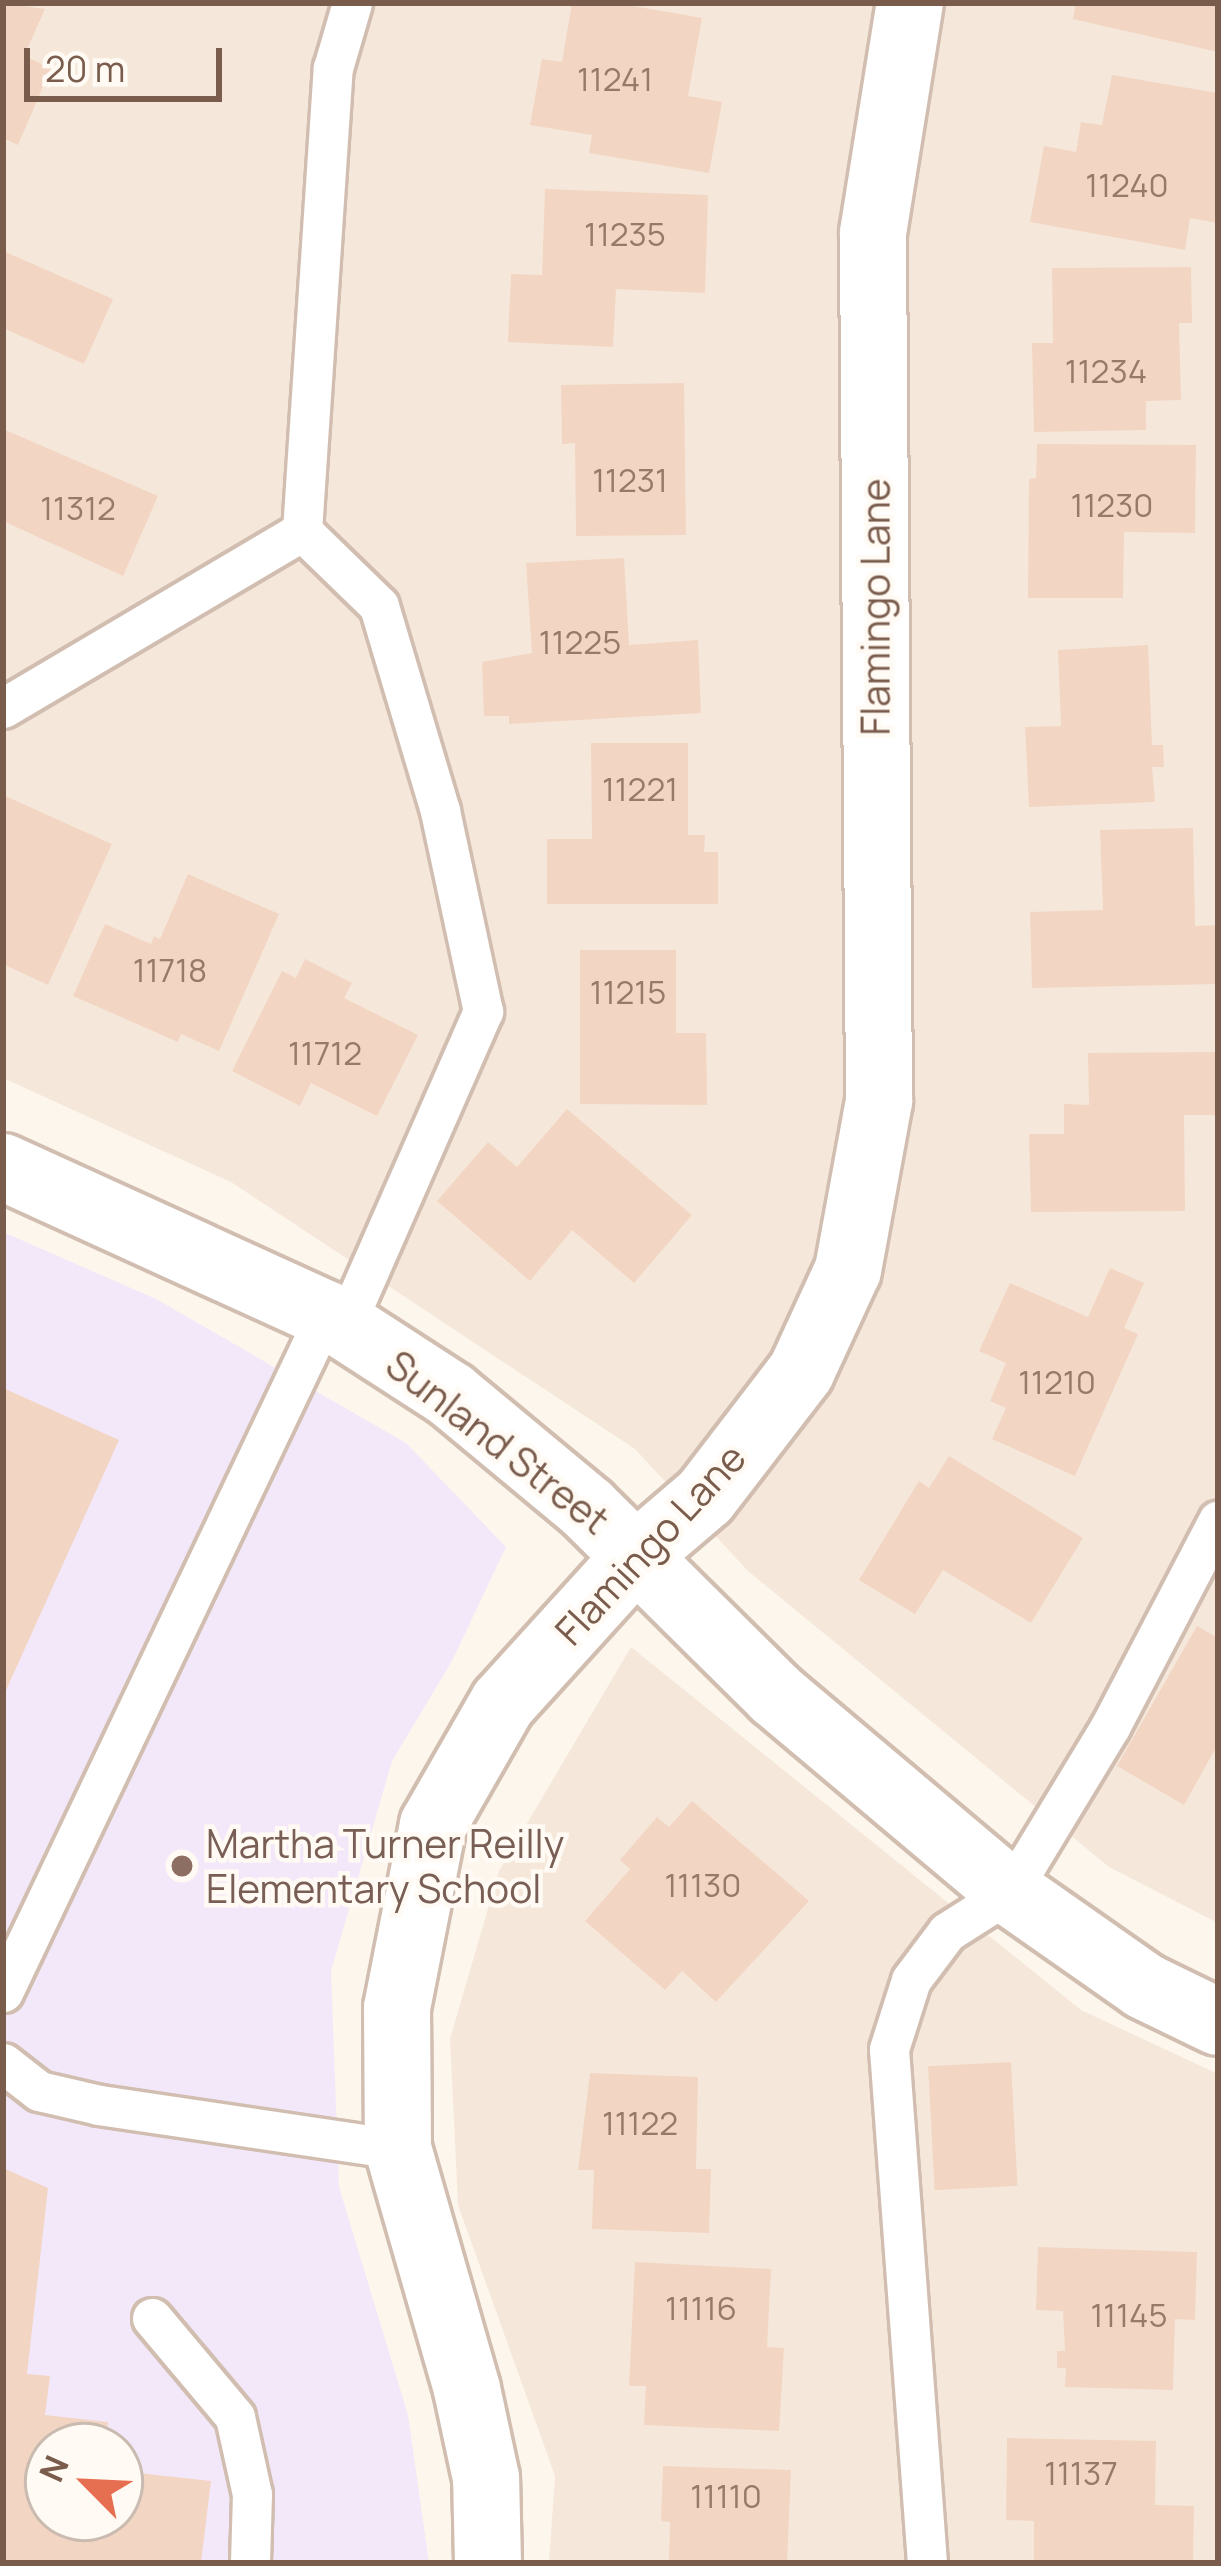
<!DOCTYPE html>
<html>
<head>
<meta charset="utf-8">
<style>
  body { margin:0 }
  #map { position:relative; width:1221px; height:2566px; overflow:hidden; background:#fdf6ec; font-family:Manrope,sans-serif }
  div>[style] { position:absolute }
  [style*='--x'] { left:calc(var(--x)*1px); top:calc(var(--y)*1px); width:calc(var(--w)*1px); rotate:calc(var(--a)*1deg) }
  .residential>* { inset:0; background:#f5e8da }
  .education>* { inset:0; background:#f3e8fa }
  .building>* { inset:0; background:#f3d5c3; transform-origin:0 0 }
  .roads { filter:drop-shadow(3px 0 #d1beb0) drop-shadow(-3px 0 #d1beb0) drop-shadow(0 3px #d1beb0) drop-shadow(0 -3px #d1beb0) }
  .lane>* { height:39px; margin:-19.5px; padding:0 19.5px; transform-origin:19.5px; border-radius:19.5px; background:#fff }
  .street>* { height:66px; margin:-33px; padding:0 33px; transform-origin:33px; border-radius:33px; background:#fff }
  .dots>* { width:33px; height:33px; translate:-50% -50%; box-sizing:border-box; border:6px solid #fffaf3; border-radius:50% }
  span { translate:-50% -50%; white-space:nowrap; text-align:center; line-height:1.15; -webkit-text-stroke:9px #fffaf3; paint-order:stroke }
  .number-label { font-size:33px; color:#987a6a }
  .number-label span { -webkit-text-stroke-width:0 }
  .street-label { font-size:39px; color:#7a5c4d }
  .education-label { font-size:39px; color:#785e54 }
  .left { translate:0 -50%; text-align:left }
  .frame { position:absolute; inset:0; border:6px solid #7a5c4d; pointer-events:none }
  .north { position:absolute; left:24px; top:2422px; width:120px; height:120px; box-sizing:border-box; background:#fffaf3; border:3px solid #cabbb1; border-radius:50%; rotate:294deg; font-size:33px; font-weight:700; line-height:48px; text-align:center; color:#7a5c4d }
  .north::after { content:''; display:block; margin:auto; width:42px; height:54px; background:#e76f51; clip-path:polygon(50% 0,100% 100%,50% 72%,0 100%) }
  .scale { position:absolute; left:24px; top:48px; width:198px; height:54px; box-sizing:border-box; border:6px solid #7a5c4d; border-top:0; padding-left:15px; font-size:36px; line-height:42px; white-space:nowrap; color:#7a5c4d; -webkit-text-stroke:9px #fffaf3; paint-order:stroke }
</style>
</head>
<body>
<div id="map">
  <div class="residential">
    <div style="clip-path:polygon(3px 3px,1218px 3px,1218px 1923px,1109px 1867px,748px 1571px,635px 1449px,231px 1182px,3px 1078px)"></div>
    <div style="clip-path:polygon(631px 1647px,1081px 2010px,1218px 2074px,1218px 2563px,549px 2563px,555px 2476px,458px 2205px,450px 2039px,499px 1871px)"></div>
  </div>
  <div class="education">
    <div style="clip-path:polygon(evenodd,3px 1232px,156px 1299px,406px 1443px,506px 1547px,452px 1661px,392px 1761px,331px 1971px,339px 2187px,408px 2415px,429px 2563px,3px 2563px,3px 1232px,48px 2446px,120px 2446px,120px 2518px,48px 2518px,48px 2446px)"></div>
  </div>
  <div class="building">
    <div style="clip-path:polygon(3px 3px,45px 9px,24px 56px,51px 68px,18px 145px,3px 138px)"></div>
    <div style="clip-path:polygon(572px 3px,616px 3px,702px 18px,688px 96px,722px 102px,709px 173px,589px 153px,592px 135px,530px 125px,542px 59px,562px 62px)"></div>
    <div style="clip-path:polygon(1076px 3px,1218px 3px,1218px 52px,1073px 19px)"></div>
    <div style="clip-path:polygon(1112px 75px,1218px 93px,1218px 223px,1190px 218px,1185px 250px,1030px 222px,1044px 146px,1076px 152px,1081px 122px,1102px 125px)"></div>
    <div style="clip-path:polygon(545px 189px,708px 195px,705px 293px,616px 289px,613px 347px,508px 342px,511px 274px,542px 275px)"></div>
    <div style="clip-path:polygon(3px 251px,113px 299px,84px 364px,3px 328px)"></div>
    <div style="clip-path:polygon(1191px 267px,1192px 323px,1179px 323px,1181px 400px,1146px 401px,1146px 430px,1034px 432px,1032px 343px,1053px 343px,1052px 268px)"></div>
    <div style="clip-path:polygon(684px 383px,686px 535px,576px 536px,575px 443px,562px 444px,561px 385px)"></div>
    <div style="clip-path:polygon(3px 429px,158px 496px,123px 576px,3px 521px)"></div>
    <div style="clip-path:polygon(1037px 444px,1196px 445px,1195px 533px,1124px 532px,1123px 598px,1028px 598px,1029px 479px,1036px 478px)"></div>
    <div style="clip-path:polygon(624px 558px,629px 645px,698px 640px,701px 713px,509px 724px,509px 716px,484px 716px,482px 662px,532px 653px,526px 563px)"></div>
    <div style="clip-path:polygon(1148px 645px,1152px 745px,1163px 745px,1164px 767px,1152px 767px,1155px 802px,1029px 807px,1025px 727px,1061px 726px,1058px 650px)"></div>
    <div style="clip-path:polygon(591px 743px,688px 743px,688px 835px,705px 835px,704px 852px,718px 852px,718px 904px,547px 904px,547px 839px,592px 839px)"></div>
    <div style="clip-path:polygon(3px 795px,112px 844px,48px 985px,3px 964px)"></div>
    <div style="clip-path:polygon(1193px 828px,1195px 926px,1218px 925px,1218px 984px,1032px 988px,1030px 912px,1103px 910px,1100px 830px)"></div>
    <div style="clip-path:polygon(188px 874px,279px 914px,219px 1051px,181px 1034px,178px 1042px,73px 996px,105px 924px,151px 944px,154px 936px,160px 939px)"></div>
    <div style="clip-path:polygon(580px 950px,676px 950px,676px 1033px,706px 1033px,707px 1105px,580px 1104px)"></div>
    <div style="clip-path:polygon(305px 959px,352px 983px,344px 998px,418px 1035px,377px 1116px,311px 1083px,300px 1106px,232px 1071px,282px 971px,296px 978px)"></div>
    <div style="clip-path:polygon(1218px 1052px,1218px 1115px,1184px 1115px,1185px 1211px,1031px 1212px,1029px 1134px,1064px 1134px,1064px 1104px,1089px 1105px,1088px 1053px)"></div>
    <div style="clip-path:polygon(567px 1109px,692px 1215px,634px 1283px,572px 1230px,530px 1281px,437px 1201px,488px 1142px,517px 1167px)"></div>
    <div style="clip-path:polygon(1110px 1268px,1144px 1283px,1124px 1328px,1138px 1334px,1075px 1476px,992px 1439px,1006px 1408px,990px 1401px,1006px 1363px,979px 1351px,1010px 1283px,1088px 1317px)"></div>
    <div style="clip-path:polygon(3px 1388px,119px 1440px,3px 1697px)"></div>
    <div style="clip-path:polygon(949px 1456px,1083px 1538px,1031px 1623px,943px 1570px,915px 1614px,859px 1580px,919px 1481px,929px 1488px)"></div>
    <div style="clip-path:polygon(1197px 1626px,1218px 1638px,1218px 1744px,1184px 1805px,1117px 1766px)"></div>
    <div style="clip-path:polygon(692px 1801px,809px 1901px,716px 2002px,682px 1971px,665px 1990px,585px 1921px,630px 1869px,620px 1860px,657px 1817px,669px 1827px)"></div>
    <div style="left:1011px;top:2062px;width:124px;height:83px;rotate:87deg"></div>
    <div style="clip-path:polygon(590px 2073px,698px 2077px,696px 2169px,711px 2169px,709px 2233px,592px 2229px,594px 2170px,578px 2170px)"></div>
    <div style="clip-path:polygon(3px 2168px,48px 2188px,27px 2374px,50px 2376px,45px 2415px,108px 2422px,106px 2446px,48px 2446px,48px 2518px,120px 2518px,120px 2471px,211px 2481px,201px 2563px,3px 2563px)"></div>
    <div style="clip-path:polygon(1038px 2247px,1197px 2252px,1195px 2320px,1175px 2319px,1173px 2390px,1065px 2387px,1066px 2368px,1057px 2368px,1057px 2351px,1065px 2351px,1063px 2311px,1036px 2310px)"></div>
    <div style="clip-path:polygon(635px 2262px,771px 2269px,767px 2347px,784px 2348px,779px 2431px,644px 2425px,646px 2386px,629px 2386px)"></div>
    <div style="clip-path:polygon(1007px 2438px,1156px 2441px,1155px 2505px,1194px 2506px,1193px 2563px,1034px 2563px,1034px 2521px,1006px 2520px)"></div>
    <div style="clip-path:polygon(663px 2466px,791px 2470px,787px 2563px,669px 2563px,670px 2522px,661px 2521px)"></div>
  </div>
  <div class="roads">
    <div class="lane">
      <div style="--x:302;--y:531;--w:107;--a:44.2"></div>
      <div style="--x:379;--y:606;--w:214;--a:73.4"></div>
      <div style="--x:440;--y:811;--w:205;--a:77.9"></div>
      <div style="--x:483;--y:1011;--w:343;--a:113.7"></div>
      <div style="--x:3;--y:708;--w:347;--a:-30.6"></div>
      <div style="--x:302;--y:531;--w:464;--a:-86.2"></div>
      <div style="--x:333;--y:68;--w:68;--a:-73.7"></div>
      <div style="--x:3;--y:1992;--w:751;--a:-64.53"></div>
      <div style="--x:3;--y:2063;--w:46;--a:37.9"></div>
      <div style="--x:39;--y:2091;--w:62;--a:13.1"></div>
      <div style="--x:99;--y:2105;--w:302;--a:8.4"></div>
      <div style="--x:152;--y:2318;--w:129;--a:50"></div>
      <div style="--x:235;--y:2417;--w:79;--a:77.6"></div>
      <div style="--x:252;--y:2494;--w:69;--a:91.7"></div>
      <div style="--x:927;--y:2563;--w:515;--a:-94.23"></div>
      <div style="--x:889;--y:2049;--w:72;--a:-72.3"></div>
      <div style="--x:911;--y:1980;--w:60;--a:-53.1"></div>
      <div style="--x:947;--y:1932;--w:75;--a:-32.4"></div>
      <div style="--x:1010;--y:1892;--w:193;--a:-58.8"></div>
      <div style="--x:1110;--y:1727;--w:233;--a:-62.4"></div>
    </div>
    <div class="street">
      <div style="--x:3;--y:1167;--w:355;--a:24.5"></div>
      <div style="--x:326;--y:1314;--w:149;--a:32.9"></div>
      <div style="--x:451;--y:1395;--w:177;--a:39.7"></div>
      <div style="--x:587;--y:1508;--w:266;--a:44.7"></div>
      <div style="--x:776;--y:1695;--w:306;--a:40.1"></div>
      <div style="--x:1010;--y:1892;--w:164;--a:35"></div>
      <div style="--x:1144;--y:1986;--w:82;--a:25.9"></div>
      <div style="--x:488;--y:2563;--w:85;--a:-91.3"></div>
      <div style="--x:486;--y:2478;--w:91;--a:-102.1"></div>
      <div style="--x:467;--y:2389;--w:250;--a:-106"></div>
      <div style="--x:398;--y:2149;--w:141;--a:-90.4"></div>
      <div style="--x:397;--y:2008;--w:187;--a:-78.9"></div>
      <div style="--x:433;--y:1825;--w:141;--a:-60.2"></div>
      <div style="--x:503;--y:1703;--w:200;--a:-47.8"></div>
      <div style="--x:637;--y:1555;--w:89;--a:-40.5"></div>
      <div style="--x:705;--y:1497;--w:158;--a:-52.5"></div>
      <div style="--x:801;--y:1372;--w:112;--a:-65.3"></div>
      <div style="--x:848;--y:1270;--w:172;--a:-79.6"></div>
      <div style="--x:879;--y:1101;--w:868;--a:-90.4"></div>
      <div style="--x:873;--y:233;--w:233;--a:-80.9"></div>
    </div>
  </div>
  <div class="dots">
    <div style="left:182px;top:1866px;background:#8d6e63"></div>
  </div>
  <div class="number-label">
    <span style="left:615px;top:79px">11241</span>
    <span style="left:1127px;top:185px">11240</span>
    <span style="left:625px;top:234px">11235</span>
    <span style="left:1106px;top:371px">11234</span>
    <span style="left:630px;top:480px">11231</span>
    <span style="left:1112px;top:505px">11230</span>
    <span style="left:78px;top:508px">11312</span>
    <span style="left:580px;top:642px">11225</span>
    <span style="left:640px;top:789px">11221</span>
    <span style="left:170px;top:970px">11718</span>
    <span style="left:628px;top:992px">11215</span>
    <span style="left:325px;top:1053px">11712</span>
    <span style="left:1057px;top:1382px">11210</span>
    <span style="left:703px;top:1885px">11130</span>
    <span style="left:640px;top:2123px">11122</span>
    <span style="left:701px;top:2308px">11116</span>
    <span style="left:1129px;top:2315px">11145</span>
    <span style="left:1081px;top:2473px">11137</span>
    <span style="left:726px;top:2496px">11110</span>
  </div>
  <div class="street-label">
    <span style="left:875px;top:607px;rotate:-90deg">Flamingo Lane</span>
    <span style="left:498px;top:1442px;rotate:38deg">Sunland Street</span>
    <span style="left:650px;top:1544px;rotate:-47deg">Flamingo Lane</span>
  </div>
  <div class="education-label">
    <span class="left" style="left:206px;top:1866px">Martha Turner Reilly<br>Elementary School</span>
  </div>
  <div class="frame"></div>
  <div class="north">N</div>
  <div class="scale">20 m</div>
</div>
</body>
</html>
